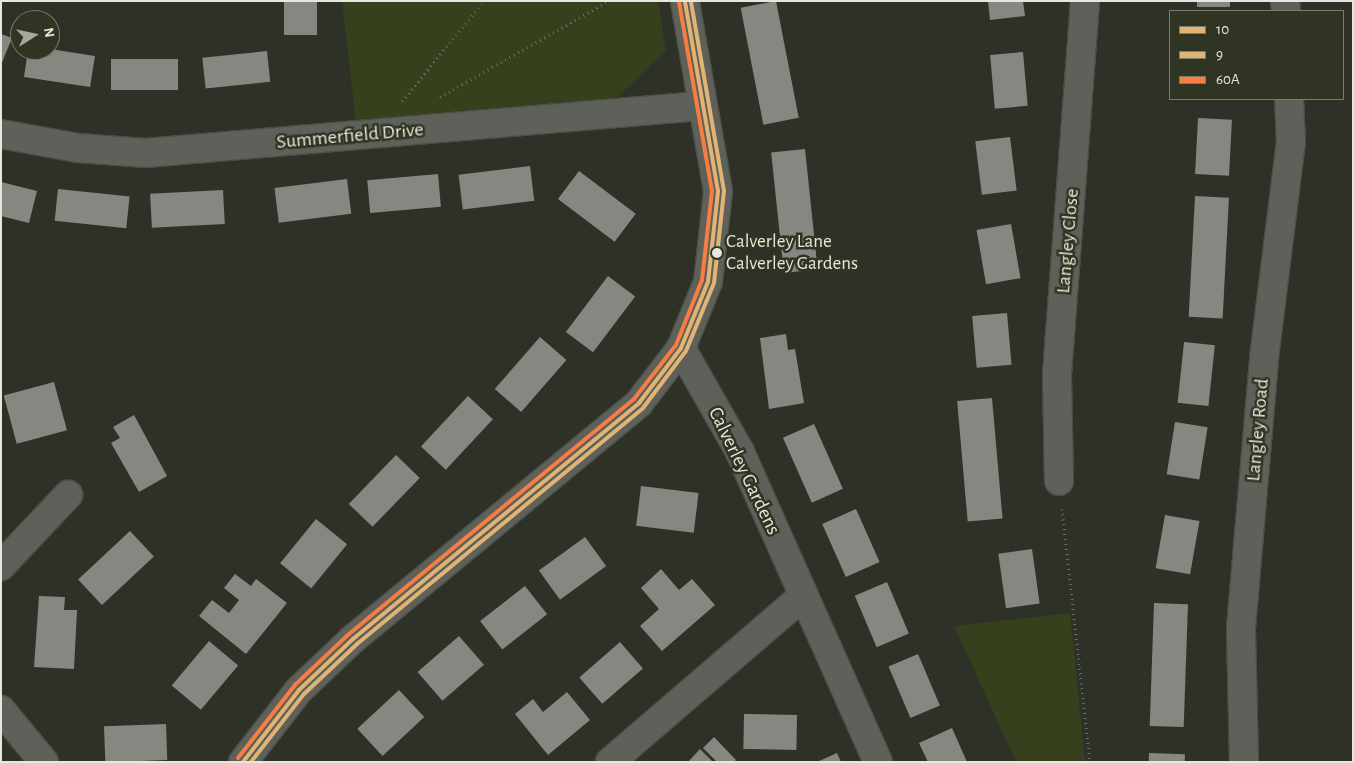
<!DOCTYPE html>
<html>
<head>
<meta charset="utf-8">
<style>
  body { margin:0 }
  #map { position:relative; width:1354px; height:763px; overflow:hidden; background:#2e3127; font-family:"Alegreya Sans",sans-serif }
  div>[style] { position:absolute }
  [style*='--x'] { left:calc(var(--x)*1px); top:calc(var(--y)*1px); width:calc(var(--w)*1px); rotate:calc(var(--a)*1deg) }
  .green>* { inset:0; background:#37401d }
  .building>* { inset:0; background:#858880; transform-origin:0 0 }
  .path>* { height:3px; margin-top:-1.5px; transform-origin:0; background:repeating-linear-gradient(90deg,#6b6d67 0 1px,transparent 0 5px) }
  .roads { filter:drop-shadow(1px 0 #4b4e46) drop-shadow(-1px 0 #4b4e46) drop-shadow(0 1px #4b4e46) drop-shadow(0 -1px #4b4e46) }
  .minor>* { height:28px; margin:-14px; padding:0 14px; transform-origin:14px; border-radius:14px; background:#5e6159 }
  .bus-1>* { height:4px; margin:-2px; padding:0 2px; transform-origin:2px; border-radius:2px; background:#e1b475 }
  .bus-2>* { height:4px; margin:-2px; padding:0 2px; transform-origin:2px; border-radius:2px; background:#e1b475 }
  .bus-3>* { height:4px; margin:-2px; padding:0 2px; transform-origin:2px; border-radius:2px; background:#f77d43 }
  .dots>* { width:14px; height:14px; translate:-50% -50%; box-sizing:border-box; border:2px solid #303523; border-radius:50% }
  span { translate:-50% -50%; white-space:nowrap; text-align:center; line-height:1.15; -webkit-text-stroke:5px #303523; paint-order:stroke }
  .bus-label { font-size:19px; color:#e4e8dd }
  .left { translate:0 -50%; text-align:left }
  .street-label { font-size:20px; color:#e4e8dd }
  .frame { position:absolute; inset:0; border:2px solid #e4e8dd; pointer-events:none }
  .legend { position:absolute; left:1169px; top:10px; width:175px; height:90px; box-sizing:border-box; background:#303523; border:1px solid #787d6d; margin:0; padding:6px 9px; list-style:none; font-size:15px; color:#e4e8dd }
  .legend li { display:flex; align-items:center; gap:10px; height:25px }
  .legend b { width:25px; border:1px solid #787d6d }
  .north { position:absolute; left:10px; top:10px; width:50px; height:50px; box-sizing:border-box; background:#303523; border:1px solid #787d6d; border-radius:50%; rotate:80deg; font-size:14px; font-weight:700; line-height:20px; text-align:center; color:#e4e8dd }
  .north::after { content:''; display:block; margin:auto; width:18px; height:22px; background:#a4a89d; clip-path:polygon(50% 0,100% 100%,50% 72%,0 100%) }
</style>
</head>
<body>
<div id="map">
  <div class="green">
    <div style="clip-path:polygon(342px 1px,658px 1px,666px 51px,609px 105px,356px 123px)"></div>
    <div style="clip-path:polygon(1070px 613px,1085px 762px,1016px 762px,954px 626px)"></div>
  </div>
  <div class="building">
    <div style="left:284px;top:1px;width:33px;height:34px"></div>
    <div style="left:776px;top:1px;width:119px;height:36px;rotate:79deg"></div>
    <div style="clip-path:polygon(988px 1px,1023px 1px,1025px 16px,990px 20px)"></div>
    <div style="left:1197px;top:1px;width:33px;height:6px"></div>
    <div style="clip-path:polygon(1px 34px,12px 38px,1px 65px)"></div>
    <div style="clip-path:polygon(50px 49px,95px 56px,90px 87px,24px 77px,28px 50px)"></div>
    <div style="left:267px;top:51px;width:31px;height:65px;rotate:84deg"></div>
    <div style="left:1023px;top:52px;width:54px;height:33px;rotate:85deg"></div>
    <div style="left:178px;top:59px;width:31px;height:67px;rotate:90deg"></div>
    <div style="left:1198px;top:118px;width:34px;height:56px;rotate:3deg"></div>
    <div style="left:1010px;top:137px;width:54px;height:35px;rotate:83deg"></div>
    <div style="left:805px;top:149px;width:121px;height:34px;rotate:84deg"></div>
    <div style="left:530px;top:166px;width:35px;height:72px;rotate:83deg"></div>
    <div style="left:579px;top:171px;width:71px;height:35px;rotate:37deg"></div>
    <div style="left:438px;top:174px;width:33px;height:71px;rotate:85deg"></div>
    <div style="left:347px;top:179px;width:35px;height:73px;rotate:83deg"></div>
    <div style="clip-path:polygon(1px 182px,37px 191px,29px 223px,1px 216px)"></div>
    <div style="left:58px;top:189px;width:72px;height:32px;rotate:6deg"></div>
    <div style="left:223px;top:190px;width:34px;height:73px;rotate:87deg"></div>
    <div style="left:1195px;top:196px;width:34px;height:121px;rotate:3deg"></div>
    <div style="left:1011px;top:224px;width:55px;height:35px;rotate:80deg"></div>
    <div style="left:608px;top:276px;width:34px;height:70px;rotate:37deg"></div>
    <div style="left:1007px;top:313px;width:52px;height:35px;rotate:85deg"></div>
    <div style="clip-path:polygon(786px 334px,788px 350px,795px 349px,804px 403px,769px 409px,760px 338px)"></div>
    <div style="left:540px;top:337px;width:35px;height:69px;rotate:41deg"></div>
    <div style="left:1184px;top:342px;width:31px;height:61px;rotate:6deg"></div>
    <div style="left:54px;top:382px;width:50px;height:52px;rotate:75deg"></div>
    <div style="left:468px;top:396px;width:34px;height:69px;rotate:43deg"></div>
    <div style="left:992px;top:398px;width:121px;height:35px;rotate:85deg"></div>
    <div style="clip-path:polygon(134px 415px,167px 476px,139px 492px,111px 443px,120px 438px,113px 427px)"></div>
    <div style="left:1175px;top:422px;width:33px;height:53px;rotate:9deg"></div>
    <div style="left:814px;top:424px;width:71px;height:34px;rotate:66deg"></div>
    <div style="left:396px;top:455px;width:33px;height:68px;rotate:44deg"></div>
    <div style="left:641px;top:486px;width:58px;height:40px;rotate:7deg"></div>
    <div style="left:856px;top:509px;width:58px;height:37px;rotate:66deg"></div>
    <div style="left:1165px;top:515px;width:35px;height:54px;rotate:10deg"></div>
    <div style="left:316px;top:519px;width:40px;height:57px;rotate:39deg"></div>
    <div style="left:130px;top:531px;width:35px;height:71px;rotate:47deg"></div>
    <div style="left:585px;top:537px;width:36px;height:57px;rotate:54deg"></div>
    <div style="left:1032px;top:549px;width:55px;height:34px;rotate:82deg"></div>
    <div style="clip-path:polygon(661px 569px,679px 590px,692px 579px,715px 605px,662px 651px,640px 626px,659px 609px,641px 588px)"></div>
    <div style="clip-path:polygon(235px 574px,251px 586px,256px 579px,287px 603px,246px 654px,199px 616px,212px 600px,229px 613px,239px 600px,224px 588px)"></div>
    <div style="left:887px;top:582px;width:56px;height:35px;rotate:67deg"></div>
    <div style="left:525px;top:586px;width:36px;height:57px;rotate:52deg"></div>
    <div style="clip-path:polygon(39px 596px,65px 597px,64px 610px,77px 610px,74px 669px,34px 667px)"></div>
    <div style="left:1154px;top:603px;width:34px;height:123px;rotate:2deg"></div>
    <div style="left:459px;top:636px;width:38px;height:55px;rotate:49deg"></div>
    <div style="left:209px;top:641px;width:38px;height:58px;rotate:40deg"></div>
    <div style="left:620px;top:642px;width:35px;height:54px;rotate:49deg"></div>
    <div style="left:918px;top:654px;width:56px;height:32px;rotate:67deg"></div>
    <div style="left:399px;top:690px;width:37px;height:57px;rotate:47deg"></div>
    <div style="clip-path:polygon(567px 692px,590px 720px,548px 755px,515px 714px,533px 699px,543px 712px)"></div>
    <div style="left:744px;top:714px;width:53px;height:35px;rotate:1deg"></div>
    <div style="left:166px;top:724px;width:36px;height:62px;rotate:88deg"></div>
    <div style="clip-path:polygon(952px 728px,967px 762px,928px 762px,919px 743px)"></div>
    <div style="clip-path:polygon(714px 737px,736px 760px,734px 762px,717px 762px,703px 748px)"></div>
    <div style="clip-path:polygon(700px 749px,713px 762px,688px 762px)"></div>
    <div style="clip-path:polygon(837px 753px,841px 762px,817px 762px)"></div>
    <div style="left:1149px;top:753px;width:36px;height:9px;rotate:2deg"></div>
  </div>
  <div class="path">
    <div style="--x:440;--y:97;--w:193;--a:-29.7"></div>
    <div style="--x:402;--y:101;--w:129;--a:-50.6"></div>
    <div style="--x:1062;--y:509;--w:255;--a:83.7"></div>
  </div>
  <div class="roads">
    <div class="minor">
      <div style="--x:1285;--y:1;--w:10;--a:84"></div>
      <div style="--x:1;--y:134;--w:78;--a:10.3"></div>
      <div style="--x:78;--y:148;--w:68;--a:4.2"></div>
      <div style="--x:146;--y:153;--w:556;--a:-4.85"></div>
      <div style="--x:681;--y:348;--w:120;--a:60.4"></div>
      <div style="--x:740;--y:452;--w:339;--a:66"></div>
      <div style="--x:1059;--y:481;--w:107;--a:-91.1"></div>
      <div style="--x:1057;--y:374;--w:374;--a:-85.7"></div>
      <div style="--x:1;--y:566;--w:98;--a:-46.7"></div>
      <div style="--x:1;--y:710;--w:67;--a:50.4"></div>
      <div style="--x:243;--y:762;--w:91;--a:-52.1"></div>
      <div style="--x:299;--y:690;--w:74;--a:-43.4"></div>
      <div style="--x:353;--y:639;--w:371;--a:-39.5"></div>
      <div style="--x:639;--y:403;--w:69;--a:-52.6"></div>
      <div style="--x:681;--y:348;--w:71;--a:-67.8"></div>
      <div style="--x:708;--y:282;--w:92;--a:-83.7"></div>
      <div style="--x:718;--y:191;--w:193;--a:-99.9"></div>
      <div style="--x:610;--y:762;--w:253;--a:-40.7"></div>
      <div style="--x:1244;--y:762;--w:134;--a:-91.3"></div>
      <div style="--x:1241;--y:628;--w:271;--a:-85.1"></div>
      <div style="--x:1264;--y:358;--w:218;--a:-82.9"></div>
      <div style="--x:1291;--y:142;--w:43;--a:-92.7"></div>
    </div>
  </div>
  <div class="bus-1">
    <div style="--x:243;--y:762;--w:91;--a:-52.1"></div>
    <div style="--x:299;--y:690;--w:74;--a:-43.4"></div>
    <div style="--x:353;--y:639;--w:371;--a:-39.5"></div>
    <div style="--x:639;--y:403;--w:69;--a:-52.6"></div>
    <div style="--x:681;--y:348;--w:71;--a:-67.8"></div>
    <div style="--x:708;--y:282;--w:92;--a:-83.7"></div>
    <div style="--x:718;--y:191;--w:193;--a:-99.9"></div>
  </div>
  <div class="bus-2">
    <div style="--x:251;--y:762;--w:86;--a:-52.1"></div>
    <div style="--x:304;--y:694;--w:73;--a:-43.3"></div>
    <div style="--x:357;--y:644;--w:371;--a:-39.5"></div>
    <div style="--x:643;--y:408;--w:71;--a:-53"></div>
    <div style="--x:686;--y:351;--w:74;--a:-67.6"></div>
    <div style="--x:714;--y:283;--w:93;--a:-83.8"></div>
    <div style="--x:724;--y:191;--w:193;--a:-99.9"></div>
  </div>
  <div class="bus-3">
    <div style="--x:238;--y:758;--w:93;--a:-52"></div>
    <div style="--x:295;--y:685;--w:74;--a:-43.4"></div>
    <div style="--x:349;--y:634;--w:369;--a:-39.5"></div>
    <div style="--x:634;--y:399;--w:68;--a:-52.1"></div>
    <div style="--x:676;--y:345;--w:70;--a:-68.2"></div>
    <div style="--x:702;--y:280;--w:90;--a:-83.6"></div>
    <div style="--x:712;--y:191;--w:192;--a:-99.9"></div>
  </div>
  <div class="dots">
    <div style="left:717px;top:253px;background:#e4e8dd"></div>
  </div>
  <div class="bus-label">
    <span class="left" style="left:726px;top:253px">Calverley Lane<br>Calverley Gardens</span>
  </div>
  <div class="street-label">
    <span style="left:350px;top:136px;rotate:-5deg">Summerfield Drive</span>
    <span style="left:1068px;top:241px;rotate:-85deg">Langley Close</span>
    <span style="left:1258px;top:430px;rotate:-85deg">Langley Road</span>
    <span style="left:744px;top:471px;rotate:64deg">Calverley Gardens</span>
  </div>
  <div class="frame"></div>
  <ul class="legend">
  <li><b style="height:6px;background:#e1b475"></b>10</li>
  <li><b style="height:6px;background:#e1b475"></b>9</li>
  <li><b style="height:6px;background:#f77d43"></b>60A</li>
  </ul>
  <div class="north">N</div>
</div>
</body>
</html>
